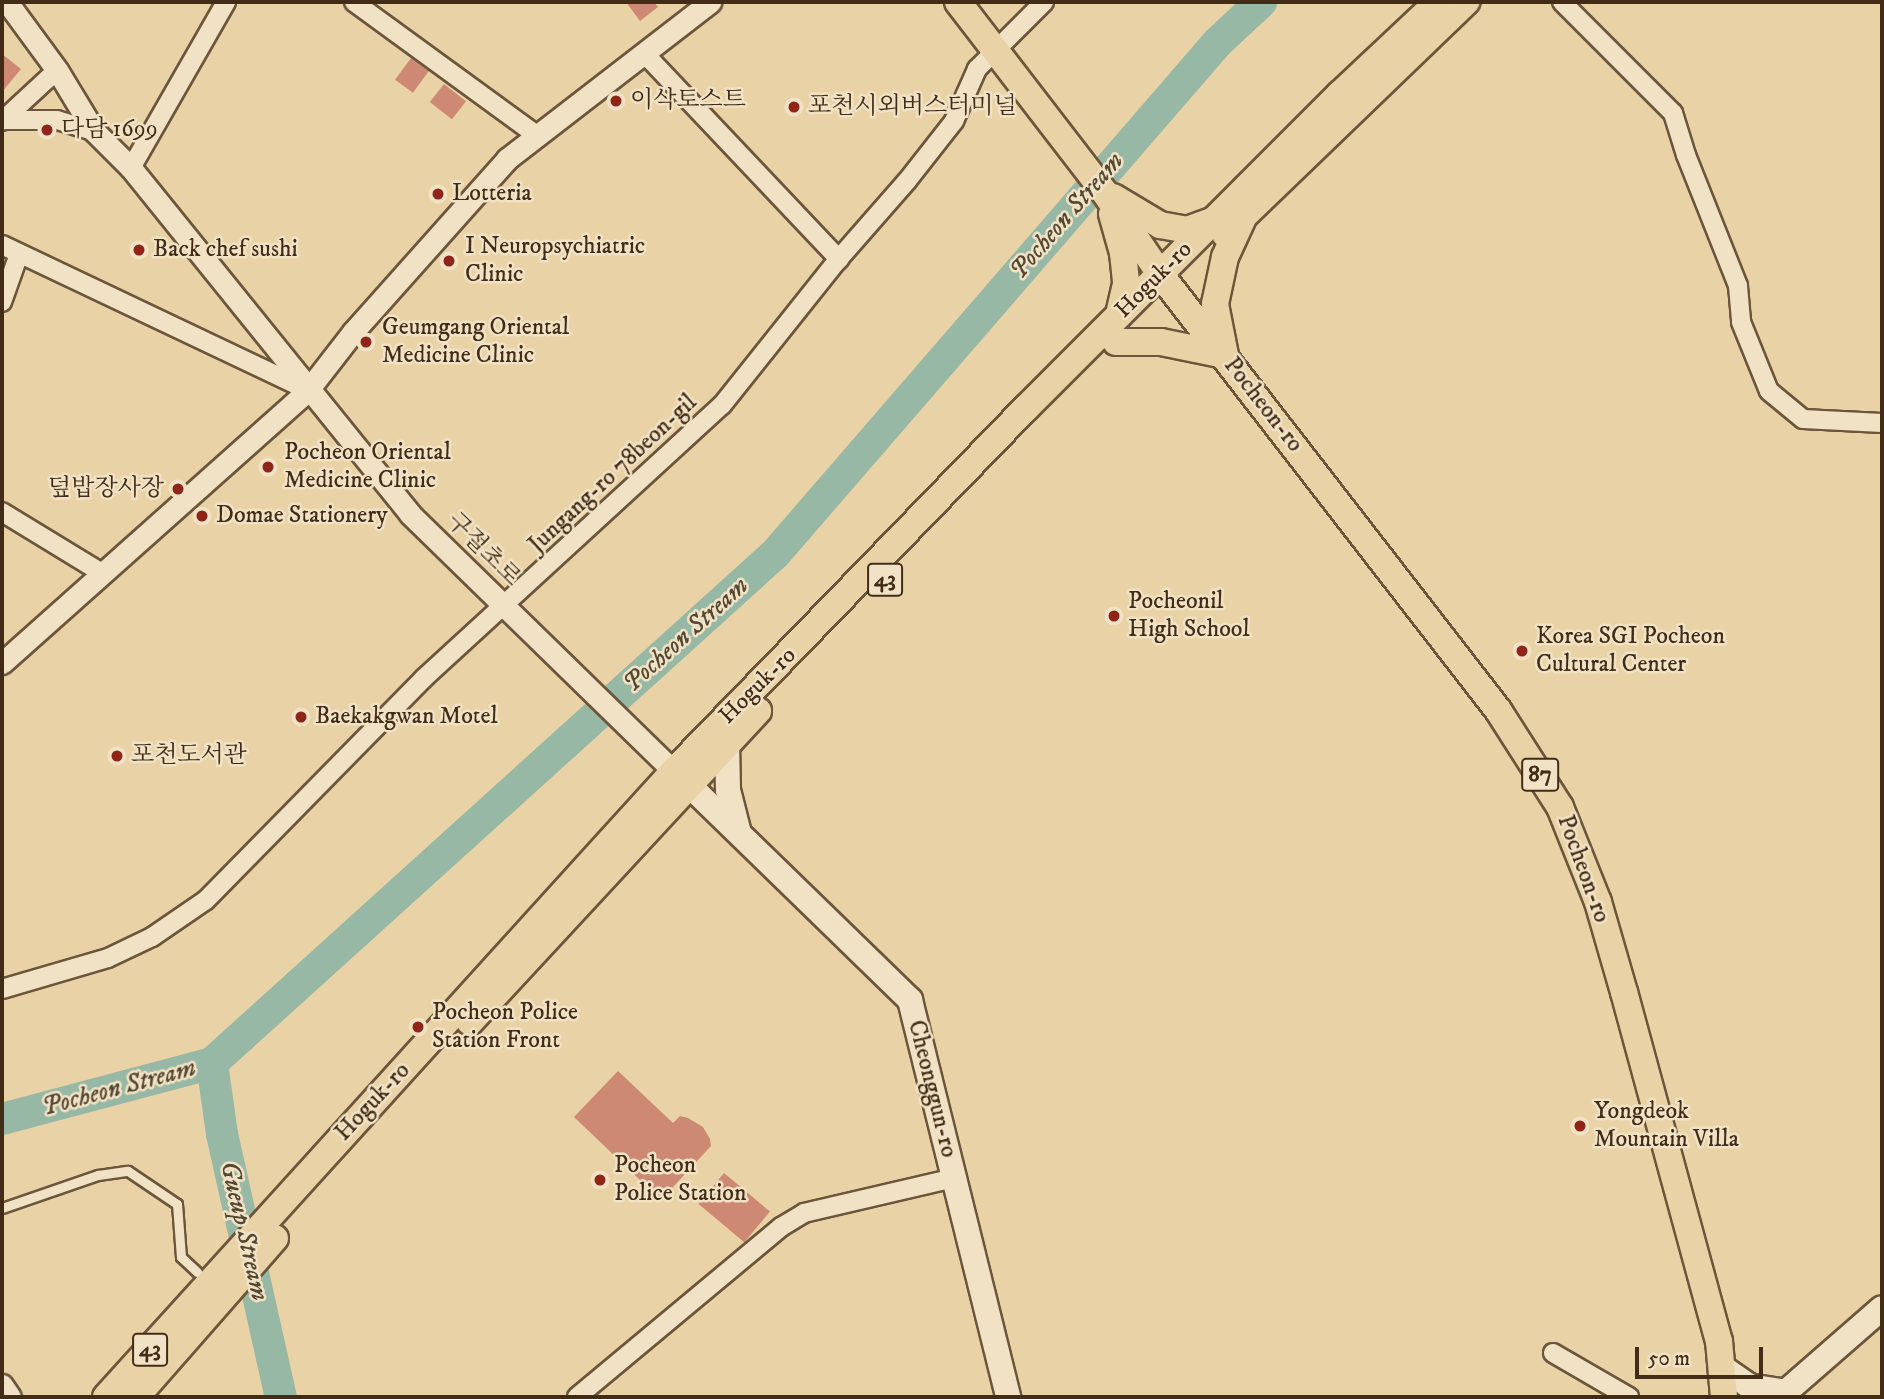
<!DOCTYPE html>
<html>
<head>
<meta charset="utf-8">
<style>
  body { margin:0 }
  #map { position:relative; width:1884px; height:1399px; overflow:hidden; background:#e9d2a6; font-family:"IM FELL DW Pica","Noto Serif KR",serif }
  div>[style] { position:absolute }
  [style*='--x'] { left:calc(var(--x)*1px); top:calc(var(--y)*1px); width:calc(var(--w)*1px); rotate:calc(var(--a)*1deg) }
  .river>* { height:32px; margin:-16px; padding:0 16px; transform-origin:16px; border-radius:16px; background:#97b8a5 }
  .building>* { inset:0; background:#ce8974; transform-origin:0 0 }
  .roads { filter:drop-shadow(2px 0 #6c563b) drop-shadow(-2px 0 #6c563b) drop-shadow(0 2px #6c563b) drop-shadow(0 -2px #6c563b) }
  .service>* { height:9px; margin:-4.5px; padding:0 4.5px; transform-origin:4.5px; border-radius:4.5px; background:#f1e2c5 }
  .minor>* { height:18px; margin:-9px; padding:0 9px; transform-origin:9px; border-radius:9px; background:#f1e2c5 }
  .tertiary>* { height:21px; margin:-10.5px; padding:0 10.5px; transform-origin:10.5px; border-radius:10.5px; background:#f1e2c5 }
  .secondary>* { height:24px; margin:-12px; padding:0 12px; transform-origin:12px; border-radius:12px; background:#f1e2c5 }
  .primary>* { height:26px; margin:-13px; padding:0 13px; transform-origin:13px; border-radius:13px; background:#e9d2a6 }
  .dots>* { width:19px; height:19px; translate:-50% -50%; box-sizing:border-box; border:4px solid #f1e2c5; border-radius:50% }
  span { translate:-50% -50%; white-space:nowrap; text-align:center; line-height:1.15; -webkit-text-stroke:5px #f1e2c5; paint-order:stroke }
  .shield-label span { padding:2px 5px; background:#f1e2c5; border:2px solid; border-radius:5px; -webkit-text-stroke-width:0 }
  .shield-label { font-size:23px; color:#432c17; font-weight:700 }
  .poi-label { font-size:24px; color:#432c17 }
  .left { translate:0 -50%; text-align:left }
  .right { translate:-100% -50%; text-align:right }
  .street-label { font-size:24px; color:#432c17 }
  .water-label { font-size:26px; color:#544833; font-style:italic }
  .frame { position:absolute; inset:0; border:4px solid #432c17; pointer-events:none }
  .scale { position:absolute; left:1635px; top:1347px; width:128px; height:32px; box-sizing:border-box; border:4px solid #432c17; border-top:0; padding-left:9px; font-size:21px; line-height:24px; white-space:nowrap; color:#432c17; -webkit-text-stroke:5px #f1e2c5; paint-order:stroke }
</style>
</head>
<body>
<div id="map">
  <div class="river">
    <div style="--x:212;--y:1063;--w:72;--a:82"></div>
    <div style="--x:222;--y:1134;--w:270;--a:77.4"></div>
    <div style="--x:2;--y:1119;--w:217;--a:-14.9"></div>
    <div style="--x:212;--y:1063;--w:759;--a:-42.12"></div>
    <div style="--x:775;--y:554;--w:677;--a:-49.13"></div>
    <div style="--x:1218;--y:42;--w:59;--a:-42.9"></div>
  </div>
  <div class="building">
    <div style="clip-path:polygon(626px 2px,654px 2px,658px 7px,640px 21px)"></div>
    <div style="clip-path:polygon(2px 54px,21px 69px,2px 92px)"></div>
    <div style="left:411px;top:58px;width:22px;height:27px;rotate:36deg"></div>
    <div style="left:444px;top:84px;width:28px;height:23px;rotate:38deg"></div>
    <div style="clip-path:polygon(618px 1071px,673px 1123px,680px 1116px,688px 1118px,703px 1127px,710px 1139px,711px 1146px,661px 1200px,574px 1117px)"></div>
    <div style="left:724px;top:1173px;width:60px;height:40px;rotate:40deg"></div>
  </div>
  <div class="roads">
    <div class="service">
      <div style="--x:2;--y:1208;--w:102;--a:-19"></div>
      <div style="--x:98;--y:1175;--w:30;--a:-8"></div>
      <div style="--x:128;--y:1171;--w:59;--a:34"></div>
      <div style="--x:177;--y:1204;--w:53;--a:85.7"></div>
      <div style="--x:181;--y:1257;--w:22;--a:43"></div>
    </div>
    <div class="minor">
      <div style="--x:354;--y:2;--w:228;--a:36.1"></div>
      <div style="--x:1562;--y:2;--w:157;--a:45"></div>
      <div style="--x:1673;--y:113;--w:44;--a:72.8"></div>
      <div style="--x:1686;--y:155;--w:141;--a:68.3"></div>
      <div style="--x:1738;--y:286;--w:36;--a:85"></div>
      <div style="--x:1741;--y:322;--w:74;--a:67.9"></div>
      <div style="--x:1769;--y:391;--w:44;--a:39.5"></div>
      <div style="--x:1803;--y:419;--w:79;--a:2.9"></div>
      <div style="--x:644;--y:53;--w:284;--a:46.6"></div>
      <div style="--x:3;--y:120;--w:54;--a:0"></div>
      <div style="--x:57;--y:120;--w:39;--a:17"></div>
      <div style="--x:2;--y:121;--w:75;--a:-42.8"></div>
      <div style="--x:131;--y:168;--w:191;--a:-60.2"></div>
      <div style="--x:2;--y:245;--w:339;--a:25.4"></div>
      <div style="--x:2;--y:302;--w:51;--a:-70.5"></div>
      <div style="--x:2;--y:512;--w:117;--a:31.4"></div>
      <div style="--x:2;--y:989;--w:110;--a:-16.3"></div>
      <div style="--x:108;--y:958;--w:49;--a:-25.5"></div>
      <div style="--x:152;--y:937;--w:65;--a:-34.4"></div>
      <div style="--x:206;--y:900;--w:311;--a:-45.5"></div>
      <div style="--x:424;--y:678;--w:404;--a:-42.5"></div>
      <div style="--x:722;--y:405;--w:183;--a:-51.4"></div>
      <div style="--x:836;--y:262;--w:108;--a:-48.8"></div>
      <div style="--x:907;--y:181;--w:76;--a:-51.9"></div>
      <div style="--x:954;--y:121;--w:57;--a:-66.1"></div>
      <div style="--x:977;--y:69;--w:95;--a:-45"></div>
      <div style="--x:1553;--y:1353;--w:88;--a:30.1"></div>
      <div style="--x:577;--y:1397;--w:266;--a:-39.8"></div>
      <div style="--x:781;--y:1227;--w:27;--a:-31"></div>
      <div style="--x:804;--y:1213;--w:154;--a:-13.1"></div>
    </div>
    <div class="tertiary">
      <div style="--x:7;--y:2;--w:84;--a:53.7"></div>
      <div style="--x:57;--y:70;--w:71;--a:58.8"></div>
      <div style="--x:94;--y:131;--w:52;--a:45"></div>
      <div style="--x:131;--y:168;--w:444;--a:51.1"></div>
      <div style="--x:410;--y:514;--w:384;--a:44.3"></div>
      <div style="--x:2;--y:663;--w:410;--a:-41.7"></div>
      <div style="--x:308;--y:390;--w:73;--a:-52.2"></div>
      <div style="--x:353;--y:332;--w:232;--a:-48.3"></div>
      <div style="--x:507;--y:159;--w:257;--a:-37.7"></div>
      <div style="--x:2;--y:1385;--w:14;--a:56"></div>
    </div>
    <div class="secondary">
      <div style="--x:727;--y:743;--w:47;--a:88.8"></div>
      <div style="--x:728;--y:790;--w:44;--a:75.7"></div>
      <div style="--x:688;--y:784;--w:310;--a:44.2"></div>
      <div style="--x:910;--y:1000;--w:409;--a:76.1"></div>
      <div style="--x:1722;--y:1367;--w:33;--a:35"></div>
      <div style="--x:1749;--y:1386;--w:39;--a:9"></div>
      <div style="--x:1780;--y:1397;--w:135;--a:-41.1"></div>
    </div>
    <div class="primary">
      <div style="--x:958;--y:2;--w:241;--a:52.4"></div>
      <div style="--x:1105;--y:193;--w:98;--a:55.8"></div>
      <div style="--x:1160;--y:274;--w:552;--a:52.22"></div>
      <div style="--x:1498;--y:710;--w:115;--a:57.4"></div>
      <div style="--x:1560;--y:807;--w:102;--a:68.2"></div>
      <div style="--x:1598;--y:902;--w:94;--a:73.9"></div>
      <div style="--x:1624;--y:992;--w:362;--a:74.8"></div>
      <div style="--x:1719;--y:1341;--w:56;--a:84.9"></div>
      <div style="--x:1113;--y:197;--w:55;--a:30.8"></div>
      <div style="--x:1160;--y:225;--w:27;--a:10"></div>
      <div style="--x:1187;--y:230;--w:27;--a:-20"></div>
      <div style="--x:1112;--y:214;--w:41;--a:74.2"></div>
      <div style="--x:1123;--y:253;--w:31;--a:84"></div>
      <div style="--x:1126;--y:284;--w:32;--a:103"></div>
      <div style="--x:1225;--y:234;--w:335;--a:-43.9"></div>
      <div style="--x:1116;--y:342;--w:45;--a:0"></div>
      <div style="--x:1161;--y:342;--w:65;--a:11.5"></div>
      <div style="--x:1225;--y:355;--w:52;--a:-101.1"></div>
      <div style="--x:1215;--y:304;--w:48;--a:-78"></div>
      <div style="--x:1225;--y:257;--w:41;--a:-65.3"></div>
      <div style="--x:470;--y:1022;--w:424;--a:-47.2"></div>
      <div style="--x:106;--y:1397;--w:844;--a:-47.79"></div>
      <div style="--x:673;--y:772;--w:508;--a:-45.88"></div>
      <div style="--x:1027;--y:407;--w:443;--a:-45"></div>
      <div style="--x:1340;--y:94;--w:134;--a:-43.2"></div>
      <div style="--x:136;--y:1397;--w:211;--a:-48.8"></div>
    </div>
  </div>
  <div class="dots">
    <div style="left:616px;top:101px;background:#8f2418"></div>
    <div style="left:794px;top:107px;background:#8f2418"></div>
    <div style="left:47px;top:130px;background:#8f2418"></div>
    <div style="left:438px;top:194px;background:#8f2418"></div>
    <div style="left:139px;top:250px;background:#8f2418"></div>
    <div style="left:449px;top:261px;background:#8f2418"></div>
    <div style="left:366px;top:342px;background:#8f2418"></div>
    <div style="left:268px;top:467px;background:#8f2418"></div>
    <div style="left:178px;top:489px;background:#8f2418"></div>
    <div style="left:202px;top:516px;background:#8f2418"></div>
    <div style="left:1114px;top:616px;background:#8f2418"></div>
    <div style="left:1522px;top:651px;background:#8f2418"></div>
    <div style="left:301px;top:717px;background:#8f2418"></div>
    <div style="left:117px;top:756px;background:#8f2418"></div>
    <div style="left:418px;top:1027px;background:#8f2418"></div>
    <div style="left:1580px;top:1126px;background:#8f2418"></div>
    <div style="left:600px;top:1180px;background:#8f2418"></div>
  </div>
  <div class="shield-label">
    <span style="left:885px;top:580px">43</span>
    <span style="left:1540px;top:775px">87</span>
    <span style="left:150px;top:1350px">43</span>
  </div>
  <div class="poi-label">
    <span class="left" style="left:630px;top:101px">이삭토스트</span>
    <span class="left" style="left:808px;top:107px">포천시외버스터미널</span>
    <span class="left" style="left:61px;top:130px">다담 1699</span>
    <span class="left" style="left:452px;top:194px">Lotteria</span>
    <span class="left" style="left:465px;top:261px">I Neuropsychiatric<br>Clinic</span>
    <span class="left" style="left:153px;top:250px">Back chef sushi</span>
    <span class="left" style="left:382px;top:342px">Geumgang Oriental<br>Medicine Clinic</span>
    <span class="left" style="left:284px;top:467px">Pocheon Oriental<br>Medicine Clinic</span>
    <span class="right" style="left:164px;top:489px">덮밥장사장</span>
    <span class="left" style="left:216px;top:516px">Domae Stationery</span>
    <span class="left" style="left:1128px;top:616px">Pocheonil<br>High School</span>
    <span class="left" style="left:1536px;top:651px">Korea SGI Pocheon<br>Cultural Center</span>
    <span class="left" style="left:315px;top:717px">Baekakgwan Motel</span>
    <span class="left" style="left:131px;top:756px">포천도서관</span>
    <span class="left" style="left:432px;top:1027px">Pocheon Police<br>Station Front</span>
    <span class="left" style="left:1594px;top:1126px">Yongdeok<br>Mountain Villa</span>
    <span class="left" style="left:614px;top:1180px">Pocheon<br>Police Station</span>
  </div>
  <div class="street-label">
    <span style="left:1154px;top:280px;rotate:-45deg">Hoguk-ro</span>
    <span style="left:1263px;top:405px;rotate:52deg">Pocheon-ro</span>
    <span style="left:613px;top:474px;rotate:-43deg">Jungang-ro 78beon-gil</span>
    <span style="left:483px;top:550px;rotate:45deg">구절초로</span>
    <span style="left:758px;top:686px;rotate:-45deg">Hoguk-ro</span>
    <span style="left:1583px;top:869px;rotate:70deg">Pocheon-ro</span>
    <span style="left:932px;top:1089px;rotate:76deg">Cheonggun-ro</span>
    <span style="left:373px;top:1102px;rotate:-47deg">Hoguk-ro</span>
  </div>
  <div class="water-label">
    <span style="left:1067px;top:216px;rotate:-49deg">Pocheon Stream</span>
    <span style="left:686px;top:635px;rotate:-42deg">Pocheon Stream</span>
    <span style="left:119px;top:1088px;rotate:-15deg">Pocheon Stream</span>
    <span style="left:244px;top:1231px;rotate:77deg">Gueup Stream</span>
  </div>
  <div class="frame"></div>
  <div class="scale">50 m</div>
</div>
</body>
</html>
